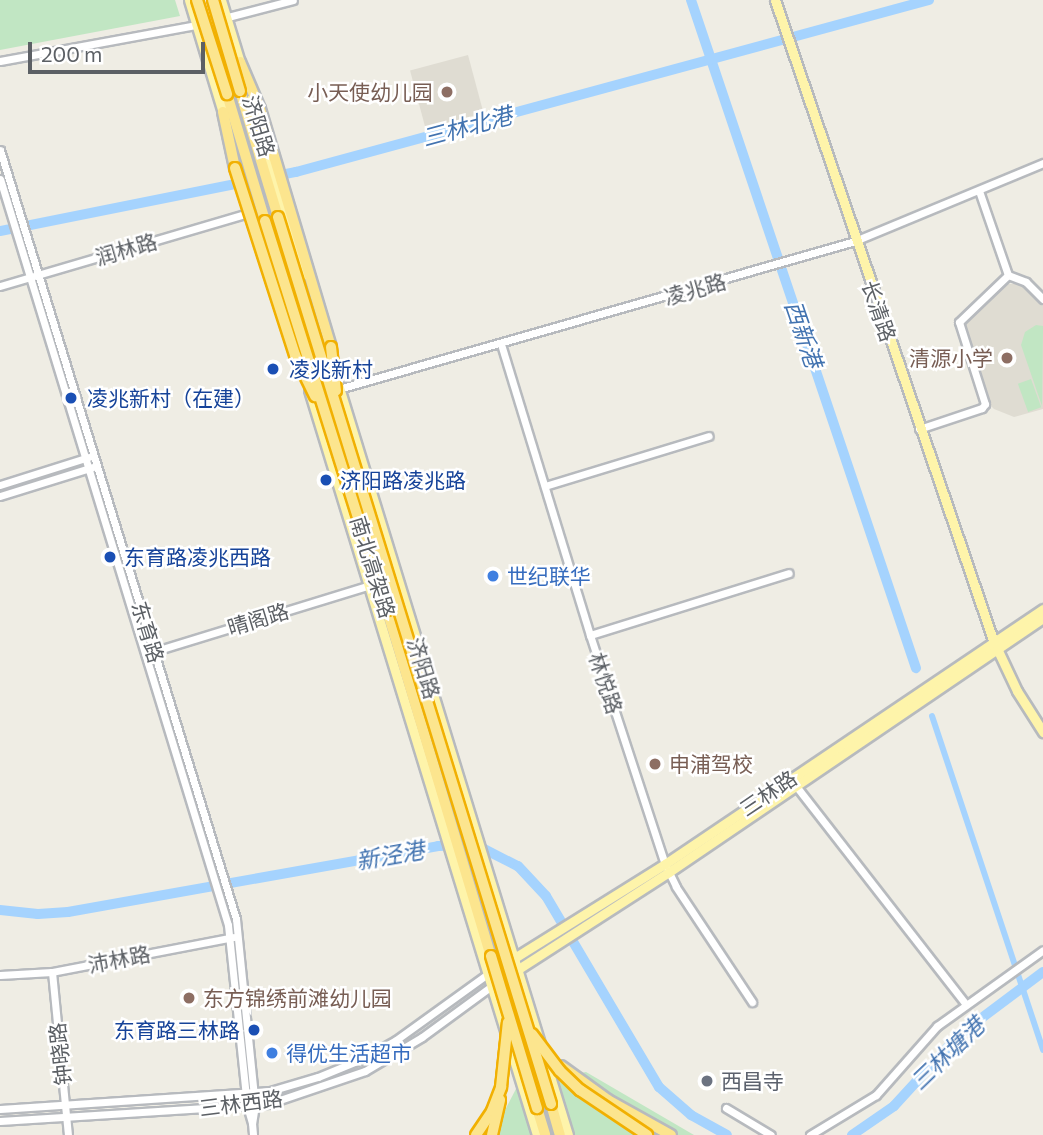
<!DOCTYPE html>
<html>
<head>
<meta charset="utf-8">
<style>
  body { margin:0 }
  #map { position:relative; width:1043px; height:1135px; overflow:hidden; background:#efede4; font-family:Commissioner,"Noto Sans SC",sans-serif }
  div>[style] { position:absolute }
  [style*='--x'] { left:calc(var(--x)*1px); top:calc(var(--y)*1px); width:calc(var(--w)*1px); rotate:calc(var(--a)*1deg) }
  .education>* { inset:0; background:#dfdcd2; transform-origin:0 0 }
  .green>* { inset:0; background:#c1e6c3; transform-origin:0 0 }
  .canal>* { height:6px; margin:-3px; padding:0 3px; transform-origin:3px; border-radius:3px; background:#a5d3fe }
  .river>* { height:10px; margin:-5px; padding:0 5px; transform-origin:5px; border-radius:5px; background:#a5d3fe }
  .roads { filter:drop-shadow(2px 0 #b7babe) drop-shadow(-2px 0 #b7babe) drop-shadow(0 2px #b7babe) drop-shadow(0 -2px #b7babe) }
  .minor>* { height:7px; margin:-3.5px; padding:0 3.5px; transform-origin:3.5px; border-radius:3.5px; background:#fff }
  .major>* { height:9px; margin:-4.5px; padding:0 4.5px; transform-origin:4.5px; border-radius:4.5px; background:#fef4aa }
  .highway>* { height:10px; margin:-5px; padding:0 5px; transform-origin:5px; border-radius:5px; background:#fce58e }
  .bridges { filter:drop-shadow(2px 0 #f1b002) drop-shadow(-2px 0 #f1b002) drop-shadow(0 2px #f1b002) drop-shadow(0 -2px #f1b002) }
  .highway-bridge>* { height:10px; margin:-5px; padding:0 5px; transform-origin:5px; border-radius:5px; background:#fce58e }
  .dots>* { width:19px; height:19px; translate:-50% -50%; box-sizing:border-box; border:4px solid #fff; border-radius:50% }
  span { translate:-50% -50%; white-space:nowrap; text-align:center; line-height:1.15; -webkit-text-stroke:5px #fff; paint-order:stroke }
  .education-label { font-size:21px; color:#785e54 }
  .right { translate:-100% -50%; text-align:right }
  .left { translate:0 -50%; text-align:left }
  .street-label { font-size:21px; color:#5c6065 }
  .transit-label { font-size:21px; color:#164399 }
  .shop-label { font-size:21px; color:#366cbe }
  .worship-label { font-size:21px; color:#5b616d }
  .water-label { font-size:23px; color:#4273b0; font-style:italic }
  .scale { position:absolute; left:28px; top:42px; width:177px; height:32px; box-sizing:border-box; border:4px solid #5c6065; border-top:0; padding-left:9px; font-size:21px; line-height:24px; white-space:nowrap; color:#5c6065; -webkit-text-stroke:5px #fff; paint-order:stroke }
</style>
</head>
<body>
<div id="map">
  <div class="education">
    <div style="left:468px;top:55px;width:60px;height:60px;rotate:75deg"></div>
    <div style="clip-path:polygon(1004px 284px,1023px 284px,1043px 304px,1043px 409px,1014px 417px,994px 409px,988px 403px,960px 323px)"></div>
  </div>
  <div class="green">
    <div style="clip-path:polygon(0 0,175px 0,180px 16px,0 50px)"></div>
    <div style="clip-path:polygon(1036px 325px,1043px 326px,1042px 406px,1021px 345px,1025px 332px)"></div>
    <div style="left:1031px;top:379px;width:30px;height:14px;rotate:70deg"></div>
    <div style="clip-path:polygon(586px 1072px,694px 1135px,492px 1135px,518px 1085px)"></div>
  </div>
  <div class="canal">
    <div style="--x:932;--y:716;--w:352;--a:71.6"></div>
  </div>
  <div class="river">
    <div style="--x:691;--y:0;--w:705;--a:71.39"></div>
    <div style="--x:0;--y:231;--w:302;--a:-11.3"></div>
    <div style="--x:296;--y:172;--w:656;--a:-15.2"></div>
    <div style="--x:0;--y:910;--w:38;--a:6"></div>
    <div style="--x:38;--y:914;--w:30;--a:-4"></div>
    <div style="--x:68;--y:912;--w:376;--a:-10.1"></div>
    <div style="--x:438;--y:846;--w:24;--a:-2"></div>
    <div style="--x:462;--y:845;--w:22;--a:10"></div>
    <div style="--x:484;--y:849;--w:38;--a:27"></div>
    <div style="--x:518;--y:866;--w:41;--a:47"></div>
    <div style="--x:546;--y:896;--w:222;--a:59.4"></div>
    <div style="--x:659;--y:1087;--w:43;--a:41.2"></div>
    <div style="--x:691;--y:1115;--w:41;--a:29.1"></div>
    <div style="--x:852;--y:1135;--w:51;--a:-34.6"></div>
    <div style="--x:894;--y:1106;--w:96;--a:-47.5"></div>
    <div style="--x:959;--y:1035;--w:105;--a:-36.9"></div>
  </div>
  <div class="roads">
    <div class="minor">
      <div style="--x:0;--y:61;--w:200;--a:-10.4"></div>
      <div style="--x:197;--y:25;--w:99;--a:-14.6"></div>
      <div style="--x:0;--y:150;--w:804;--a:72.94"></div>
      <div style="--x:236;--y:919;--w:187;--a:84.2"></div>
      <div style="--x:255;--y:1105;--w:18;--a:99"></div>
      <div style="--x:252;--y:1123;--w:18;--a:-106"></div>
      <div style="--x:247;--y:1106;--w:182;--a:-96"></div>
      <div style="--x:228;--y:925;--w:780;--a:-106.99"></div>
      <div style="--x:1008;--y:275;--w:19;--a:21"></div>
      <div style="--x:1026;--y:282;--w:24;--a:45"></div>
      <div style="--x:0;--y:286;--w:262;--a:-16.4"></div>
      <div style="--x:501;--y:344;--w:304;--a:73"></div>
      <div style="--x:590;--y:635;--w:241;--a:71.9"></div>
      <div style="--x:665;--y:864;--w:25;--a:64"></div>
      <div style="--x:676;--y:887;--w:138;--a:56.5"></div>
      <div style="--x:335;--y:390;--w:541;--a:-15.99"></div>
      <div style="--x:855;--y:241;--w:204;--a:-22.5"></div>
      <div style="--x:919;--y:429;--w:66;--a:-18.4"></div>
      <div style="--x:982;--y:408;--w:5;--a:-53"></div>
      <div style="--x:985;--y:404;--w:86;--a:-107.6"></div>
      <div style="--x:959;--y:322;--w:68;--a:-43.8"></div>
      <div style="--x:1008;--y:275;--w:89;--a:-109"></div>
      <div style="--x:0;--y:485;--w:93;--a:-17.5"></div>
      <div style="--x:545;--y:486;--w:171;--a:-17"></div>
      <div style="--x:0;--y:496;--w:97;--a:-17.3"></div>
      <div style="--x:590;--y:635;--w:208;--a:-17.3"></div>
      <div style="--x:149;--y:653;--w:231;--a:-17.1"></div>
      <div style="--x:796;--y:786;--w:276;--a:52.1"></div>
      <div style="--x:52;--y:972;--w:164;--a:84.4"></div>
      <div style="--x:0;--y:975;--w:52;--a:-3.3"></div>
      <div style="--x:52;--y:972;--w:185;--a:-10.9"></div>
      <div style="--x:726;--y:1108;--w:52;--a:31"></div>
      <div style="--x:0;--y:1109;--w:271;--a:-3.8"></div>
      <div style="--x:270;--y:1091;--w:50;--a:-16.3"></div>
      <div style="--x:318;--y:1077;--w:48;--a:-22.2"></div>
      <div style="--x:362;--y:1059;--w:39;--a:-29"></div>
      <div style="--x:396;--y:1040;--w:115;--a:-35.8"></div>
      <div style="--x:0;--y:1121;--w:269;--a:-3.6"></div>
      <div style="--x:268;--y:1104;--w:102;--a:-18.8"></div>
      <div style="--x:365;--y:1071;--w:66;--a:-30.8"></div>
      <div style="--x:422;--y:1037;--w:88;--a:-36.2"></div>
      <div style="--x:252;--y:1123;--w:12;--a:85"></div>
      <div style="--x:810;--y:1135;--w:77;--a:-31.2"></div>
      <div style="--x:876;--y:1095;--w:92;--a:-48.5"></div>
      <div style="--x:937;--y:1026;--w:130;--a:-35.6"></div>
    </div>
    <div class="major">
      <div style="--x:189;--y:0;--w:121;--a:73.2"></div>
      <div style="--x:221;--y:0;--w:69;--a:73.1"></div>
      <div style="--x:775;--y:0;--w:676;--a:71.19"></div>
      <div style="--x:993;--y:640;--w:56;--a:64.8"></div>
      <div style="--x:1017;--y:691;--w:49;--a:57.6"></div>
      <div style="--x:251;--y:99;--w:183;--a:73.2"></div>
      <div style="--x:338;--y:384;--w:785;--a:72.97"></div>
      <div style="--x:309;--y:390;--w:779;--a:72.98"></div>
      <div style="--x:492;--y:972;--w:204;--a:-32"></div>
      <div style="--x:665;--y:864;--w:456;--a:-34"></div>
      <div style="--x:495;--y:984;--w:207;--a:-32.8"></div>
      <div style="--x:669;--y:872;--w:452;--a:-34.2"></div>
    </div>
    <div class="highway">
      <div style="--x:240;--y:62;--w:51;--a:66.9"></div>
      <div style="--x:260;--y:109;--w:248;--a:73.4"></div>
      <div style="--x:240;--y:91;--w:132;--a:73.2"></div>
      <div style="--x:227;--y:94;--w:133;--a:73.3"></div>
      <div style="--x:223;--y:112;--w:57;--a:77.9"></div>
      <div style="--x:387;--y:610;--w:361;--a:73.3"></div>
      <div style="--x:561;--y:1066;--w:58;--a:35.9"></div>
      <div style="--x:608;--y:1100;--w:72;--a:29.1"></div>
      <div style="--x:551;--y:1104;--w:32;--a:74"></div>
      <div style="--x:537;--y:1108;--w:28;--a:73"></div>
    </div>
  </div>
  <div class="bridges">
    <div class="highway-bridge">
      <div style="--x:197;--y:0;--w:99;--a:72.3"></div>
      <div style="--x:213;--y:0;--w:95;--a:73.5"></div>
      <div style="--x:235;--y:168;--w:196;--a:72.2"></div>
      <div style="--x:295;--y:355;--w:46;--a:64"></div>
      <div style="--x:278;--y:217;--w:928;--a:72.89"></div>
      <div style="--x:265;--y:221;--w:408;--a:72.6"></div>
      <div style="--x:331;--y:347;--w:44;--a:83.5"></div>
      <div style="--x:491;--y:956;--w:159;--a:73.2"></div>
      <div style="--x:532;--y:1034;--w:46;--a:52.9"></div>
      <div style="--x:560;--y:1071;--w:28;--a:44"></div>
      <div style="--x:580;--y:1090;--w:81;--a:33.9"></div>
      <div style="--x:476;--y:1135;--w:29;--a:-56"></div>
      <div style="--x:492;--y:1111;--w:26;--a:-69"></div>
      <div style="--x:501;--y:1087;--w:65;--a:-83.9"></div>
      <div style="--x:492;--y:1135;--w:36;--a:-77"></div>
    </div>
  </div>
  <div class="dots">
    <div style="left:447px;top:92px;background:#8d6e63"></div>
    <div style="left:1007px;top:358px;background:#8d6e63"></div>
    <div style="left:273px;top:369px;background:#1a4fb4"></div>
    <div style="left:71px;top:398px;background:#1a4fb4"></div>
    <div style="left:326px;top:480px;background:#1a4fb4"></div>
    <div style="left:110px;top:557px;background:#1a4fb4"></div>
    <div style="left:493px;top:576px;background:#3f7fe0"></div>
    <div style="left:655px;top:764px;background:#8d6e63"></div>
    <div style="left:189px;top:998px;background:#8d6e63"></div>
    <div style="left:254px;top:1030px;background:#1a4fb4"></div>
    <div style="left:272px;top:1053px;background:#3f7fe0"></div>
    <div style="left:707px;top:1081px;background:#6b7280"></div>
  </div>
  <div class="education-label">
    <span class="right" style="left:433px;top:92px">小天使幼儿园</span>
    <span class="right" style="left:993px;top:358px">清源小学</span>
    <span class="left" style="left:669px;top:764px">申浦驾校</span>
    <span class="left" style="left:203px;top:998px">东方锦绣前滩幼儿园</span>
  </div>
  <div class="street-label">
    <span style="left:259px;top:126px;rotate:73deg">济阳路</span>
    <span style="left:126px;top:249px;rotate:-16deg">润林路</span>
    <span style="left:695px;top:289px;rotate:-16deg">凌兆路</span>
    <span style="left:879px;top:311px;rotate:71deg">长清路</span>
    <span style="left:373px;top:567px;rotate:73deg">南北高架路</span>
    <span style="left:258px;top:619px;rotate:-17deg">晴阁路</span>
    <span style="left:148px;top:632px;rotate:73deg">东育路</span>
    <span style="left:424px;top:668px;rotate:73deg">济阳路</span>
    <span style="left:606px;top:683px;rotate:72deg">林悦路</span>
    <span style="left:768px;top:793px;rotate:-34deg">三林路</span>
    <span style="left:119px;top:959px;rotate:-11deg">沛林路</span>
    <span style="left:60px;top:1054px;rotate:-96deg">钟晓路</span>
    <span style="left:241px;top:1103px;rotate:-7deg">三林西路</span>
  </div>
  <div class="transit-label">
    <span class="left" style="left:289px;top:369px">凌兆新村</span>
    <span class="left" style="left:87px;top:398px">凌兆新村（在建）</span>
    <span class="left" style="left:340px;top:480px">济阳路凌兆路</span>
    <span class="left" style="left:124px;top:557px">东育路凌兆西路</span>
    <span class="right" style="left:240px;top:1030px">东育路三林路</span>
  </div>
  <div class="shop-label">
    <span class="left" style="left:507px;top:576px">世纪联华</span>
    <span class="left" style="left:286px;top:1053px">得优生活超市</span>
  </div>
  <div class="worship-label">
    <span class="left" style="left:721px;top:1081px">西昌寺</span>
  </div>
  <div class="water-label">
    <span style="left:467px;top:126px;rotate:-15deg">三林北港</span>
    <span style="left:804px;top:334px;rotate:71deg">西新港</span>
    <span style="left:390px;top:855px;rotate:-10deg">新泾港</span>
    <span style="left:947px;top:1053px;rotate:-44deg">三林塘港</span>
  </div>
  <div class="scale">200 m</div>
</div>
</body>
</html>
